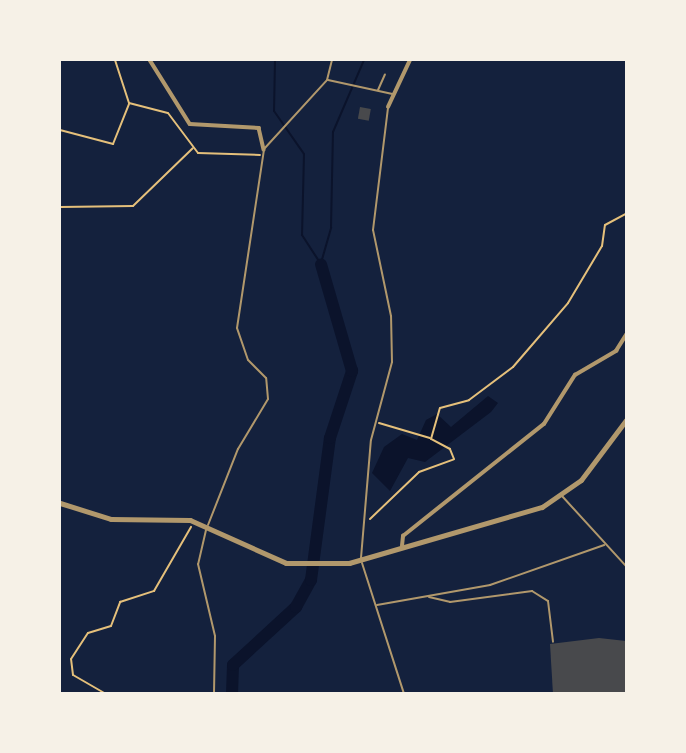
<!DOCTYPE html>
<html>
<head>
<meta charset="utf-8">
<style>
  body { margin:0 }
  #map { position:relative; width:686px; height:753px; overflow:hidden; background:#14213d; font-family:"IBM Plex Sans",sans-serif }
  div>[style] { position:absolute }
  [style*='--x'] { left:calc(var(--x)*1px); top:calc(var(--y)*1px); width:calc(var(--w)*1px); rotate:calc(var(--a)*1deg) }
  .water>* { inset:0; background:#0b132b }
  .stream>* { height:2px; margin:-1px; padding:0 1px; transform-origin:1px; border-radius:1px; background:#0b132b }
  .river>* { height:12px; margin:-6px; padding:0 6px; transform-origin:6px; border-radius:6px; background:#0b132b }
  .building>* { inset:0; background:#48494c; transform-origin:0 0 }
  .path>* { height:2px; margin:-1px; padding:0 1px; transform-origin:1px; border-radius:1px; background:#e5c07b }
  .service>* { height:2px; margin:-1px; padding:0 1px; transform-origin:1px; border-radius:1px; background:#b1986c }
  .minor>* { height:3.5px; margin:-1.75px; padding:0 1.75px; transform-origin:1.75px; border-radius:1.75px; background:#b1986c }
  .tertiary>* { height:5px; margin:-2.5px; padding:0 2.5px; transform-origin:2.5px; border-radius:2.5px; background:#b1986c }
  span { translate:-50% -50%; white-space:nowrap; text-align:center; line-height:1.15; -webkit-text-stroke:5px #f6f1e7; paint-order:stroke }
  .frame { position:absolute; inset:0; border:61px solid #f6f1e7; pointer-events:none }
</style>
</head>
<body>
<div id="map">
  <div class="water">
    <div style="clip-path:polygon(488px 396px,498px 403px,491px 412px,425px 462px,408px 458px,390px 491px,372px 473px,384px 447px,402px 434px,417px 440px,426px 420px,437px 414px,451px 427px)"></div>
  </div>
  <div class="stream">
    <div style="--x:275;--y:60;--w:51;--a:91.1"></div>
    <div style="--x:274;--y:111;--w:52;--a:55.1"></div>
    <div style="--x:304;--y:154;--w:81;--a:91.4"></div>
    <div style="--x:302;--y:235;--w:35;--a:57"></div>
    <div style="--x:321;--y:263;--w:37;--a:-74"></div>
    <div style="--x:331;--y:227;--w:95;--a:-88.8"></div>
    <div style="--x:333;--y:132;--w:78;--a:-66.7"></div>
  </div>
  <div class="river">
    <div style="--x:232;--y:694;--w:29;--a:-88"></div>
    <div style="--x:233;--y:665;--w:86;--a:-42.6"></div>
    <div style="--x:296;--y:607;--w:31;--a:-61"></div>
    <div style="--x:311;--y:580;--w:143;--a:-82.4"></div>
    <div style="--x:330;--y:438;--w:71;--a:-71.8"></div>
    <div style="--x:352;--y:371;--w:111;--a:-106.2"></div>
  </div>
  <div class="building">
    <div style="left:360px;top:107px;width:11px;height:12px;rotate:10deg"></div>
    <div style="clip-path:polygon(599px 638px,626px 641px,626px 694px,553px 694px,550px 644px)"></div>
  </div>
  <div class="path">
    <div style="--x:115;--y:60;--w:45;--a:72"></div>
    <div style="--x:129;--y:103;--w:40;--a:14.4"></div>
    <div style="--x:168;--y:113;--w:50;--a:53.1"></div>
    <div style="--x:198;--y:153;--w:62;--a:1.8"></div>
    <div style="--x:60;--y:130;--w:55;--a:14.8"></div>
    <div style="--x:113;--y:144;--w:43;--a:-68.2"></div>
    <div style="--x:60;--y:207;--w:73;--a:-0.8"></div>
    <div style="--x:133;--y:206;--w:83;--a:-44"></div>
    <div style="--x:379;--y:423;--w:53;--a:16.4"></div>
    <div style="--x:370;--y:519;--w:68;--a:-43.8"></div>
    <div style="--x:419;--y:472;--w:37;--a:-20"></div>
    <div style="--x:454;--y:459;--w:11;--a:-112"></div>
    <div style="--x:450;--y:449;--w:21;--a:-152"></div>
    <div style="--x:431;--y:439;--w:32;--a:-74"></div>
    <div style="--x:440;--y:408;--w:30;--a:-15"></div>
    <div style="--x:469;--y:400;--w:55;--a:-36.9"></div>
    <div style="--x:513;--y:367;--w:84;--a:-49.3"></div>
    <div style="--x:568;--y:303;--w:66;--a:-59.2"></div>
    <div style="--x:602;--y:246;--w:21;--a:-82"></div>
    <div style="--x:605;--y:225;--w:24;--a:-28"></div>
    <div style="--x:106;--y:694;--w:38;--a:-150"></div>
    <div style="--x:73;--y:675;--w:16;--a:-97"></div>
    <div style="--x:71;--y:659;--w:31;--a:-57"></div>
    <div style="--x:88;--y:633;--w:24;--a:-17"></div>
    <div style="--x:111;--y:626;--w:26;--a:-69"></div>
    <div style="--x:120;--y:602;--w:36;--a:-18"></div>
    <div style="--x:154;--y:591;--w:74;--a:-60"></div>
  </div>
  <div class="service">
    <div style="--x:328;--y:80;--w:66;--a:12.3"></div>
    <div style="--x:378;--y:90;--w:17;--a:-66"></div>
    <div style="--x:562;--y:496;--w:95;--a:47.6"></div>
    <div style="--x:208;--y:525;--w:82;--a:-68.5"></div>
    <div style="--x:238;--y:449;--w:58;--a:-59"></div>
    <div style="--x:268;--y:399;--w:21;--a:-95"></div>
    <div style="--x:266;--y:378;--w:25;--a:-135"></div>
    <div style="--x:248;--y:360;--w:34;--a:-109"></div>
    <div style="--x:237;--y:328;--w:181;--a:-81.4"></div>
    <div style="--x:264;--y:149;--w:93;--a:-47.6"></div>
    <div style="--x:327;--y:80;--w:21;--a:-76"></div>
    <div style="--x:206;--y:530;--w:35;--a:103"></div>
    <div style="--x:198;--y:564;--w:74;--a:76.7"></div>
    <div style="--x:215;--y:636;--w:58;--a:91"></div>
    <div style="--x:361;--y:558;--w:118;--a:-85.2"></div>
    <div style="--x:371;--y:440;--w:81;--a:-74.9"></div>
    <div style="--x:392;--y:362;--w:46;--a:-91.2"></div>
    <div style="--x:391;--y:316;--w:88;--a:-101.8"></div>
    <div style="--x:373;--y:230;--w:123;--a:-83"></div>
    <div style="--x:362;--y:563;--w:138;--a:72.2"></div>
    <div style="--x:429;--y:597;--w:22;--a:13"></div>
    <div style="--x:450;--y:602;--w:83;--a:-7.6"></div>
    <div style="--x:532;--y:591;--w:19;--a:32"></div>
    <div style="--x:548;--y:601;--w:41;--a:83"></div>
    <div style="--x:377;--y:605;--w:115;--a:-10"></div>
    <div style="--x:490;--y:585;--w:121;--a:-19.3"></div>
  </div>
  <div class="minor">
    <div style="--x:150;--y:60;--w:75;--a:58"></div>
    <div style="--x:190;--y:124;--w:69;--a:3.3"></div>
    <div style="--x:259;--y:128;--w:22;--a:77"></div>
    <div style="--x:388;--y:107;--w:52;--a:-64.9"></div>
    <div style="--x:402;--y:546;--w:10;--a:-84"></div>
    <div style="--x:403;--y:536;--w:180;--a:-38.5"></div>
    <div style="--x:544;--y:424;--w:58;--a:-57.7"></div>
    <div style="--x:575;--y:375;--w:48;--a:-30.3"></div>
    <div style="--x:616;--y:351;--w:19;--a:-58"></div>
  </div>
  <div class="tertiary">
    <div style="--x:60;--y:503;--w:53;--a:17.4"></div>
    <div style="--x:111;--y:519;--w:79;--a:0.7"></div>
    <div style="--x:190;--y:520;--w:105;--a:24.1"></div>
    <div style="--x:286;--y:563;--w:63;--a:0"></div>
    <div style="--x:349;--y:563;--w:201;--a:-16.2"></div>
    <div style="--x:542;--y:507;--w:47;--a:-34.7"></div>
    <div style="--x:581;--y:480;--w:75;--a:-53.1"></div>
  </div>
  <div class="frame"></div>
</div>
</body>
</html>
